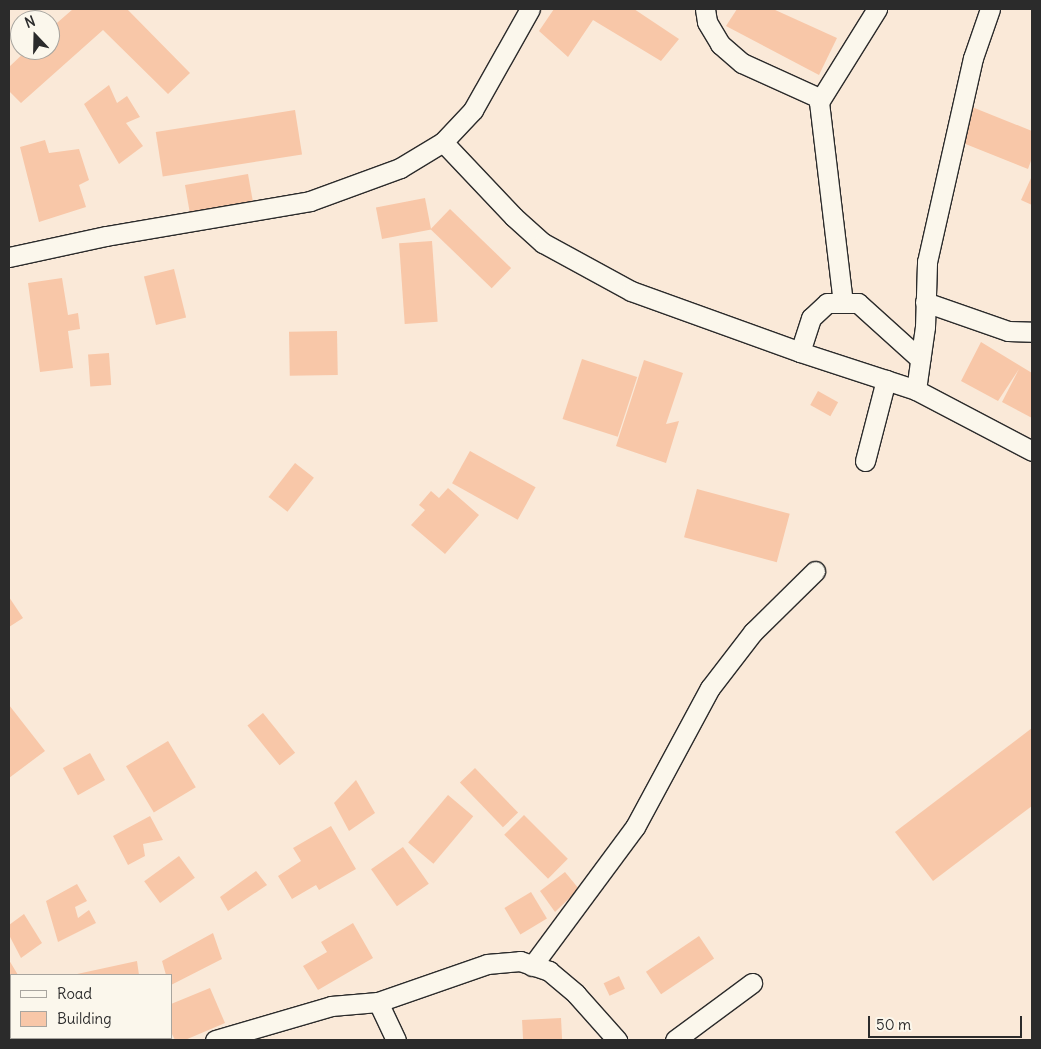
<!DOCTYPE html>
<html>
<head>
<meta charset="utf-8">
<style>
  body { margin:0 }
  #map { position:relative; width:1041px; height:1049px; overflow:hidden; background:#fae9d8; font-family:Delius,sans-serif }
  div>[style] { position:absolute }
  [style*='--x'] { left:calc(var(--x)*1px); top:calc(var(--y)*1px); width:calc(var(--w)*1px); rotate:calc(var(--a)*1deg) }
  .building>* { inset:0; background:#f8c7a8; transform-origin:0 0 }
  .roads { filter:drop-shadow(1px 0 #2b2b2b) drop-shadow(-1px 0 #2b2b2b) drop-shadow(0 1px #2b2b2b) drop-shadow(0 -1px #2b2b2b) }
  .street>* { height:19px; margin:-9.5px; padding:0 9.5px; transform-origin:9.5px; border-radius:9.5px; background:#fbf7ec }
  span { translate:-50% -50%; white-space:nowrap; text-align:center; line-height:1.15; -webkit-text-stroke:4.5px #fbf7ec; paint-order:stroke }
  .frame { position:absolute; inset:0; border:10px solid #2b2b2b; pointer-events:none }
  .legend { position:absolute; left:10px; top:974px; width:162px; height:65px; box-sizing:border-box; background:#fbf7ec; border:1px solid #a8a59f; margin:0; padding:6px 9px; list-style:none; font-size:15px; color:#2b2b2b }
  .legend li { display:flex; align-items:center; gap:10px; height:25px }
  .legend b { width:25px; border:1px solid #a8a59f }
  .north { position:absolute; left:10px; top:10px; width:50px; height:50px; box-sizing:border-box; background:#fbf7ec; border:1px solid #a8a59f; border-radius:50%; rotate:339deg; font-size:14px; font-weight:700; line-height:20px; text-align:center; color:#2b2b2b }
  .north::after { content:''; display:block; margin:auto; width:18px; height:22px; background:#2b2b2b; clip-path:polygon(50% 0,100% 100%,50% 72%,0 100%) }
  .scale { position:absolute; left:868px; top:1016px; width:154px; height:22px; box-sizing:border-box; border:2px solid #2b2b2b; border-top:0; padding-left:6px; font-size:15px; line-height:18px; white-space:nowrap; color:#2b2b2b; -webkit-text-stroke:4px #fbf7ec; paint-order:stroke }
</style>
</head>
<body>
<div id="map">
  <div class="building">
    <div style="clip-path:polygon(73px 9px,127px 9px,190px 73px,168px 94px,103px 30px,21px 103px,9px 91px,9px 67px,27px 50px,50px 50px,50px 29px)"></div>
    <div style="clip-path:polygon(554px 9px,634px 9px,679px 39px,661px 61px,593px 20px,568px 57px,539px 31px)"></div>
    <div style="clip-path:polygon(737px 9px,773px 9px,837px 38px,819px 75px,726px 26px)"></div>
    <div style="clip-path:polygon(109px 85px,117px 103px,127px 96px,140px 117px,126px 123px,143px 146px,119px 164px,84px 104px)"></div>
    <div style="clip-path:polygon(972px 107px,1032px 131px,1032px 158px,1028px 169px,963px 143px)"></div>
    <div style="left:295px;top:110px;width:45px;height:141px;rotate:81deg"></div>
    <div style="clip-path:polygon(45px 140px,49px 153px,79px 149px,89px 180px,79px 185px,86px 207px,39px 222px,20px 147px)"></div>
    <div style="left:248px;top:174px;width:28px;height:64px;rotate:80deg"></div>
    <div style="clip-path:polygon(1032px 176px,1032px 205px,1021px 200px)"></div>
    <div style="left:425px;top:198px;width:32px;height:50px;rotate:79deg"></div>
    <div style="left:450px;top:209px;width:85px;height:28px;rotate:44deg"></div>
    <div style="left:432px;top:241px;width:81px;height:33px;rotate:86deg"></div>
    <div style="left:174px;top:269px;width:50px;height:31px;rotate:76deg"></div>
    <div style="clip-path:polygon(62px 278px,68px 315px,78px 313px,80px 329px,68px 331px,73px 368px,40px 372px,28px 283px)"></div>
    <div style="left:337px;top:331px;width:44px;height:48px;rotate:89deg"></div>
    <div style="clip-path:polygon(981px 342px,1032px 373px,1032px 418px,1002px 402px,1019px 369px,998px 401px,961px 381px)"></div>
    <div style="left:109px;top:353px;width:32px;height:21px;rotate:86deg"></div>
    <div style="left:582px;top:359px;width:58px;height:63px;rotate:18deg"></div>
    <div style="clip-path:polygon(644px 360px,683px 373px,666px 424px,679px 421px,666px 463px,616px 446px)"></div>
    <div style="left:818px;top:391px;width:23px;height:16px;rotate:29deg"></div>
    <div style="left:470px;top:451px;width:75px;height:37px;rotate:29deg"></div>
    <div style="left:295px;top:463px;width:24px;height:43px;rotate:38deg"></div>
    <div style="clip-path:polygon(448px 488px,479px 515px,445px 554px,411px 525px,425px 510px,419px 505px,431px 491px,439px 498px)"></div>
    <div style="left:697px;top:489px;width:96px;height:50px;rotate:15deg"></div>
    <div style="clip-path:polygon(9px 597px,23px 618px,9px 627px)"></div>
    <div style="clip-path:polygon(9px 705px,45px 751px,9px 778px)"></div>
    <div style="left:263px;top:713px;width:51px;height:20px;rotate:51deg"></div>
    <div style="clip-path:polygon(1032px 728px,1032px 806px,933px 881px,895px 832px)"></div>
    <div style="left:168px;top:741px;width:54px;height:49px;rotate:59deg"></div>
    <div style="left:90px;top:753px;width:31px;height:31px;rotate:61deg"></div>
    <div style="left:475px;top:768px;width:62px;height:21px;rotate:46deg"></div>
    <div style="clip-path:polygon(356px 780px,375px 813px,349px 831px,334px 803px)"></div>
    <div style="left:448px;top:795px;width:33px;height:62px;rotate:40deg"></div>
    <div style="left:524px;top:815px;width:62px;height:28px;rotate:45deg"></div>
    <div style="clip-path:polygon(150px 816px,163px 840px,143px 844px,145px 856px,128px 865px,113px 836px)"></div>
    <div style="clip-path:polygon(331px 826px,356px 869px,319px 890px,316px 885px,292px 899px,278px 876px,301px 861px,293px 848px)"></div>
    <div style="left:403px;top:847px;width:45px;height:39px;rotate:55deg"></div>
    <div style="left:179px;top:856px;width:27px;height:43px;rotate:54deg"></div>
    <div style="clip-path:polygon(256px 871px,267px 885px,228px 911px,220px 897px)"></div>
    <div style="clip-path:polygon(565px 872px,579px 889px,555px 912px,540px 891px)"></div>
    <div style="clip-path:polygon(77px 884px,87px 901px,75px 907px,78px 918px,89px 910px,96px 923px,58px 942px,46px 901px)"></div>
    <div style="left:531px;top:892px;width:31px;height:31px;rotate:59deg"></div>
    <div style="clip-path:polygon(24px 914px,42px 943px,21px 958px,9px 935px,9px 925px)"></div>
    <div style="clip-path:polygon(353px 923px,373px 958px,318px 990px,303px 966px,327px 952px,321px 942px)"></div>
    <div style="clip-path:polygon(213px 933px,222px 959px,171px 985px,171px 975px,166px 975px,162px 961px)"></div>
    <div style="left:699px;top:936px;width:27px;height:64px;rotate:56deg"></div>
    <div style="clip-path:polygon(9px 960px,18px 975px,11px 975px,9px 980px)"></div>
    <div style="clip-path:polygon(137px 961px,139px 975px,77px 975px,77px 974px)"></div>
    <div style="left:619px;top:976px;width:14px;height:17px;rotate:65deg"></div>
    <div style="clip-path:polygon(210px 988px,225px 1023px,185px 1040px,175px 1040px,171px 1032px,171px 1004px)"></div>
    <div style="left:561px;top:1018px;width:22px;height:39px;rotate:87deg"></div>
  </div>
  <div class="roads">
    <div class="street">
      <div style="--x:705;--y:9;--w:13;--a:81"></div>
      <div style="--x:707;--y:22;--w:26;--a:59"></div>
      <div style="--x:720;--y:44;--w:29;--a:41"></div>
      <div style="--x:742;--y:63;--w:82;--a:24.4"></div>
      <div style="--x:817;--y:97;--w:5;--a:68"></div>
      <div style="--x:819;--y:102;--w:202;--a:83.2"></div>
      <div style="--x:819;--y:102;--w:110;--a:-58.1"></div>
      <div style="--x:443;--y:142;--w:103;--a:46.6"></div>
      <div style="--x:514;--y:217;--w:39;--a:42"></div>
      <div style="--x:543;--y:243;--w:100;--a:28.6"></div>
      <div style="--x:631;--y:291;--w:180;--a:19.8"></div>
      <div style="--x:800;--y:352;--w:122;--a:18.1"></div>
      <div style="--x:916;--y:390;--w:131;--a:27.7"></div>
      <div style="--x:9;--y:257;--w:99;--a:-12.2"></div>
      <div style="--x:106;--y:236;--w:207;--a:-9.7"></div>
      <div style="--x:310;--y:201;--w:96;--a:-20.1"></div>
      <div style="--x:400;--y:168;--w:50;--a:-31.2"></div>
      <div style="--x:443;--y:142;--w:44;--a:-46.8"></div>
      <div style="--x:473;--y:110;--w:116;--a:-60.6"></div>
      <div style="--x:925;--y:302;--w:88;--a:19.3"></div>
      <div style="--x:1008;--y:331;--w:24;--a:2"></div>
      <div style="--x:800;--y:352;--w:36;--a:-72"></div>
      <div style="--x:811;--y:318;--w:22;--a:-43"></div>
      <div style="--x:827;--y:303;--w:31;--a:0"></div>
      <div style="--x:858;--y:303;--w:84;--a:42.1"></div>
      <div style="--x:916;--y:390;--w:64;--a:-81.9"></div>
      <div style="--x:925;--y:327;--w:65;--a:-88.2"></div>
      <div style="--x:927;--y:262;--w:209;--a:-77.3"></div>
      <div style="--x:973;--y:58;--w:52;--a:-70.9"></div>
      <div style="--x:865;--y:461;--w:84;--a:-75.5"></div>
      <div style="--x:532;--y:966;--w:173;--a:-53.5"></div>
      <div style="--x:635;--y:827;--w:158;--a:-61.7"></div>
      <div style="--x:710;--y:688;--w:71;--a:-52.5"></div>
      <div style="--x:753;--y:632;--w:87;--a:-44.5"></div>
      <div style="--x:378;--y:1002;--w:42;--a:64.7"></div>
      <div style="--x:215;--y:1040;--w:121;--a:-16.3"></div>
      <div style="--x:331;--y:1006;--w:47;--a:-4.9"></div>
      <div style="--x:378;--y:1002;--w:115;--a:-19.2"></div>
      <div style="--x:487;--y:964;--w:33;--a:-5"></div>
      <div style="--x:520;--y:961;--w:31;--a:19"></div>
      <div style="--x:549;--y:971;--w:35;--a:40"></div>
      <div style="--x:576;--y:994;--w:62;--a:48.3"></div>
      <div style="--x:675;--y:1040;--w:96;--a:-36.5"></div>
    </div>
  </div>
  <div class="frame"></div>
  <ul class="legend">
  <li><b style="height:6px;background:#fbf7ec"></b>Road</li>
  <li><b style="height:14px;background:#f8c7a8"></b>Building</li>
  </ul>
  <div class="north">N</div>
  <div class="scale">50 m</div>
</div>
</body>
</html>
